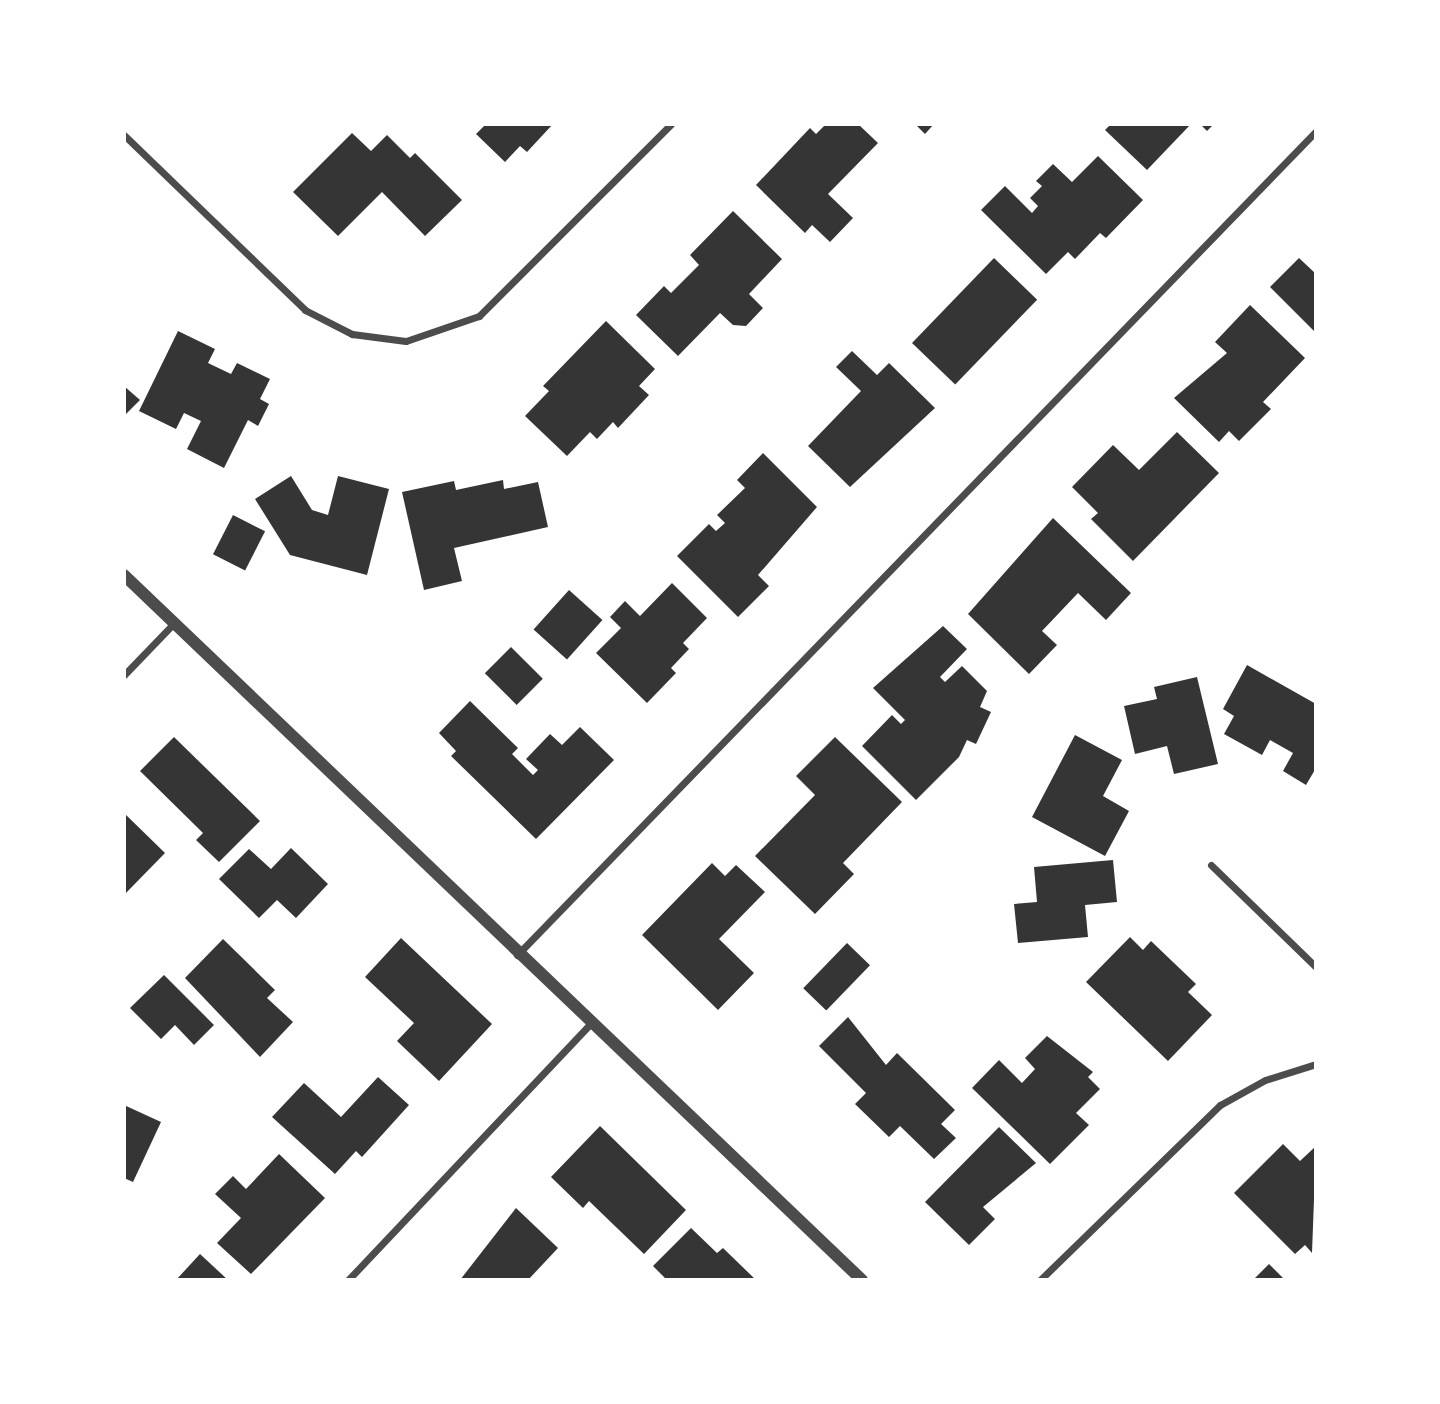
<!DOCTYPE html>
<html>
<head>
<meta charset="utf-8">
<style>
  body { margin:0 }
  #map { position:relative; width:1440px; height:1404px; overflow:hidden; background:#fff; font-family:"Noto Sans",sans-serif }
  div>[style] { position:absolute }
  [style*='--x'] { left:calc(var(--x)*1px); top:calc(var(--y)*1px); width:calc(var(--w)*1px); rotate:calc(var(--a)*1deg) }
  .building>* { inset:0; background:#353535; transform-origin:0 0 }
  .minor>* { height:7px; margin:-3.5px; padding:0 3.5px; transform-origin:3.5px; border-radius:3.5px; background:#4c4c4c }
  .tertiary>* { height:12px; margin:-6px; padding:0 6px; transform-origin:6px; border-radius:6px; background:#4c4c4c }
  span { translate:-50% -50%; white-space:nowrap; text-align:center; line-height:1.15; -webkit-text-stroke:5px #fff; paint-order:stroke }
  .frame { position:absolute; inset:0; border:126px solid #fff; pointer-events:none }
</style>
</head>
<body>
<div id="map">
  <div class="building">
    <div style="clip-path:polygon(486px 124px,553px 124px,527px 152px,520px 146px,505px 162px,476px 134px)"></div>
    <div style="clip-path:polygon(826px 124px,858px 124px,878px 143px,828px 194px,853px 218px,830px 242px,812px 225px,805px 233px,756px 185px,810px 128px,816px 134px)"></div>
    <div style="clip-path:polygon(915px 124px,934px 124px,925px 134px)"></div>
    <div style="clip-path:polygon(1111px 124px,1191px 124px,1147px 170px,1105px 130px)"></div>
    <div style="clip-path:polygon(1200px 124px,1214px 124px,1207px 131px)"></div>
    <div style="clip-path:polygon(352px 133px,371px 151px,387px 135px,410px 158px,415px 153px,462px 200px,425px 236px,382px 192px,338px 236px,293px 192px)"></div>
    <div style="clip-path:polygon(1098px 156px,1143px 200px,1106px 238px,1100px 233px,1075px 259px,1068px 252px,1046px 274px,981px 210px,1005px 186px,1032px 213px,1038px 206px,1030px 198px,1042px 186px,1036px 181px,1053px 164px,1072px 182px)"></div>
    <div style="clip-path:polygon(733px 211px,782px 259px,749px 294px,763px 308px,746px 326px,733px 325px,720px 313px,678px 356px,636px 315px,664px 286px,671px 293px,699px 265px,690px 255px)"></div>
    <div style="left:994px;top:258px;width:60px;height:118px;rotate:44deg"></div>
    <div style="clip-path:polygon(1299px 258px,1316px 274px,1316px 333px,1270px 287px)"></div>
    <div style="clip-path:polygon(1250px 305px,1305px 358px,1263px 402px,1271px 409px,1239px 441px,1229px 431px,1219px 442px,1174px 398px,1227px 353px,1215px 342px)"></div>
    <div style="clip-path:polygon(606px 321px,655px 369px,639px 386px,649px 395px,618px 428px,613px 422px,597px 439px,590px 432px,567px 456px,525px 416px,549px 391px,543px 386px)"></div>
    <div style="clip-path:polygon(178px 331px,215px 349px,208px 363px,231px 374px,237px 363px,270px 379px,260px 399px,269px 404px,258px 426px,248px 420px,224px 468px,187px 449px,201px 421px,184px 413px,176px 429px,139px 411px)"></div>
    <div style="clip-path:polygon(852px 351px,877px 375px,889px 363px,935px 408px,850px 487px,808px 446px,861px 391px,836px 367px)"></div>
    <div style="clip-path:polygon(124px 386px,140px 400px,124px 416px)"></div>
    <div style="clip-path:polygon(1177px 432px,1219px 473px,1133px 561px,1091px 519px,1098px 513px,1072px 487px,1113px 445px,1139px 470px)"></div>
    <div style="clip-path:polygon(763px 453px,817px 507px,758px 575px,769px 586px,738px 617px,677px 556px,709px 524px,716px 531px,725px 523px,717px 515px,745px 488px,737px 480px)"></div>
    <div style="clip-path:polygon(291px 476px,312px 510px,328px 515px,338px 476px,389px 489px,367px 575px,290px 555px,255px 499px)"></div>
    <div style="clip-path:polygon(503px 480px,504px 489px,538px 482px,548px 527px,454px 548px,462px 581px,424px 590px,402px 492px,454px 481px,456px 490px)"></div>
    <div style="left:233px;top:515px;width:36px;height:44px;rotate:27deg"></div>
    <div style="clip-path:polygon(1053px 518px,1131px 593px,1106px 620px,1078px 593px,1042px 631px,1057px 645px,1029px 674px,968px 614px)"></div>
    <div style="clip-path:polygon(672px 583px,707px 618px,683px 643px,689px 649px,671px 668px,676px 673px,647px 703px,596px 653px,621px 628px,610px 617px,625px 601px,640px 616px)"></div>
    <div style="left:569px;top:590px;width:45px;height:53px;rotate:42deg"></div>
    <div style="clip-path:polygon(943px 626px,967px 649px,940px 677px,945px 682px,962px 666px,987px 691px,980px 707px,991px 712px,976px 744px,967px 740px,959px 757px,916px 800px,862px 746px,892px 715px,901px 724px,905px 720px,873px 688px)"></div>
    <div style="left:511px;top:647px;width:45px;height:37px;rotate:45deg"></div>
    <div style="clip-path:polygon(1247px 665px,1316px 704px,1316px 768px,1306px 785px,1283px 771px,1293px 753px,1270px 740px,1262px 755px,1224px 734px,1234px 716px,1223px 709px)"></div>
    <div style="clip-path:polygon(1197px 677px,1218px 764px,1174px 774px,1167px 746px,1135px 754px,1124px 706px,1157px 699px,1154px 687px)"></div>
    <div style="clip-path:polygon(470px 701px,518px 748px,512px 754px,533px 775px,538px 770px,526px 759px,550px 734px,562px 745px,580px 727px,614px 760px,536px 839px,451px 756px,456px 751px,439px 733px)"></div>
    <div style="clip-path:polygon(1075px 735px,1122px 760px,1103px 796px,1129px 811px,1105px 856px,1032px 817px)"></div>
    <div style="clip-path:polygon(174px 737px,260px 821px,219px 862px,196px 840px,203px 833px,140px 771px)"></div>
    <div style="clip-path:polygon(835px 737px,902px 802px,843px 863px,854px 874px,815px 914px,755px 856px,815px 795px,796px 776px)"></div>
    <div style="clip-path:polygon(124px 813px,165px 853px,124px 895px)"></div>
    <div style="clip-path:polygon(291px 848px,328px 884px,296px 918px,277px 900px,259px 918px,219px 879px,249px 849px,271px 869px)"></div>
    <div style="clip-path:polygon(1113px 860px,1117px 902px,1085px 905px,1088px 937px,1018px 943px,1014px 904px,1037px 902px,1034px 867px)"></div>
    <div style="clip-path:polygon(712px 863px,725px 876px,736px 865px,765px 892px,719px 939px,754px 973px,718px 1010px,642px 935px)"></div>
    <div style="clip-path:polygon(1130px 937px,1143px 950px,1151px 941px,1196px 984px,1188px 992px,1212px 1015px,1168px 1061px,1086px 982px)"></div>
    <div style="clip-path:polygon(401px 938px,492px 1024px,439px 1081px,397px 1041px,414px 1023px,365px 977px)"></div>
    <div style="clip-path:polygon(223px 939px,275px 990px,267px 998px,293px 1022px,260px 1057px,185px 978px)"></div>
    <div style="left:847px;top:943px;width:32px;height:63px;rotate:44deg"></div>
    <div style="clip-path:polygon(164px 975px,214px 1025px,194px 1045px,175px 1025px,161px 1039px,130px 1008px)"></div>
    <div style="clip-path:polygon(848px 1017px,886px 1065px,897px 1053px,955px 1110px,941px 1124px,956px 1138px,934px 1159px,900px 1126px,889px 1137px,855px 1104px,866px 1093px,819px 1046px)"></div>
    <div style="clip-path:polygon(1047px 1036px,1093px 1072px,1088px 1077px,1100px 1089px,1076px 1113px,1089px 1125px,1050px 1164px,972px 1088px,999px 1060px,1022px 1083px,1035px 1069px,1025px 1058px)"></div>
    <div style="clip-path:polygon(378px 1077px,409px 1105px,362px 1157px,356px 1151px,335px 1174px,272px 1117px,304px 1083px,341px 1117px)"></div>
    <div style="clip-path:polygon(124px 1105px,161px 1122px,133px 1182px,124px 1178px)"></div>
    <div style="clip-path:polygon(600px 1126px,686px 1210px,644px 1254px,589px 1201px,583px 1208px,551px 1177px)"></div>
    <div style="clip-path:polygon(999px 1127px,1036px 1163px,983px 1207px,995px 1219px,969px 1245px,925px 1202px)"></div>
    <div style="clip-path:polygon(1283px 1144px,1300px 1161px,1316px 1146px,1312px 1253px,1305px 1245px,1295px 1254px,1234px 1193px)"></div>
    <div style="clip-path:polygon(279px 1154px,325px 1198px,251px 1274px,217px 1243px,241px 1218px,215px 1194px,233px 1176px,246px 1189px)"></div>
    <div style="clip-path:polygon(516px 1208px,558px 1248px,528px 1280px,460px 1280px)"></div>
    <div style="clip-path:polygon(691px 1228px,717px 1253px,723px 1248px,756px 1280px,667px 1280px,653px 1266px)"></div>
    <div style="clip-path:polygon(200px 1254px,228px 1280px,176px 1280px)"></div>
    <div style="clip-path:polygon(1269px 1264px,1285px 1280px,1253px 1280px)"></div>
  </div>
  <div class="minor">
    <div style="--x:124;--y:135;--w:252;--a:44"></div>
    <div style="--x:305;--y:310;--w:53;--a:27.1"></div>
    <div style="--x:352;--y:334;--w:54;--a:7.4"></div>
    <div style="--x:406;--y:341;--w:77;--a:-18.9"></div>
    <div style="--x:479;--y:316;--w:272;--a:-45"></div>
    <div style="--x:124;--y:675;--w:72;--a:-46.1"></div>
    <div style="--x:1211;--y:865;--w:146;--a:44.2"></div>
    <div style="--x:517;--y:955;--w:1148;--a:-45.88"></div>
    <div style="--x:348;--y:1280;--w:351;--a:-46.6"></div>
    <div style="--x:1040;--y:1280;--w:251;--a:-44.2"></div>
    <div style="--x:1220;--y:1105;--w:51;--a:-29.1"></div>
    <div style="--x:1265;--y:1080;--w:53;--a:-17.4"></div>
  </div>
  <div class="tertiary">
    <div style="--x:124;--y:575;--w:1021;--a:43.69"></div>
  </div>
  <div class="frame"></div>
</div>
</body>
</html>
